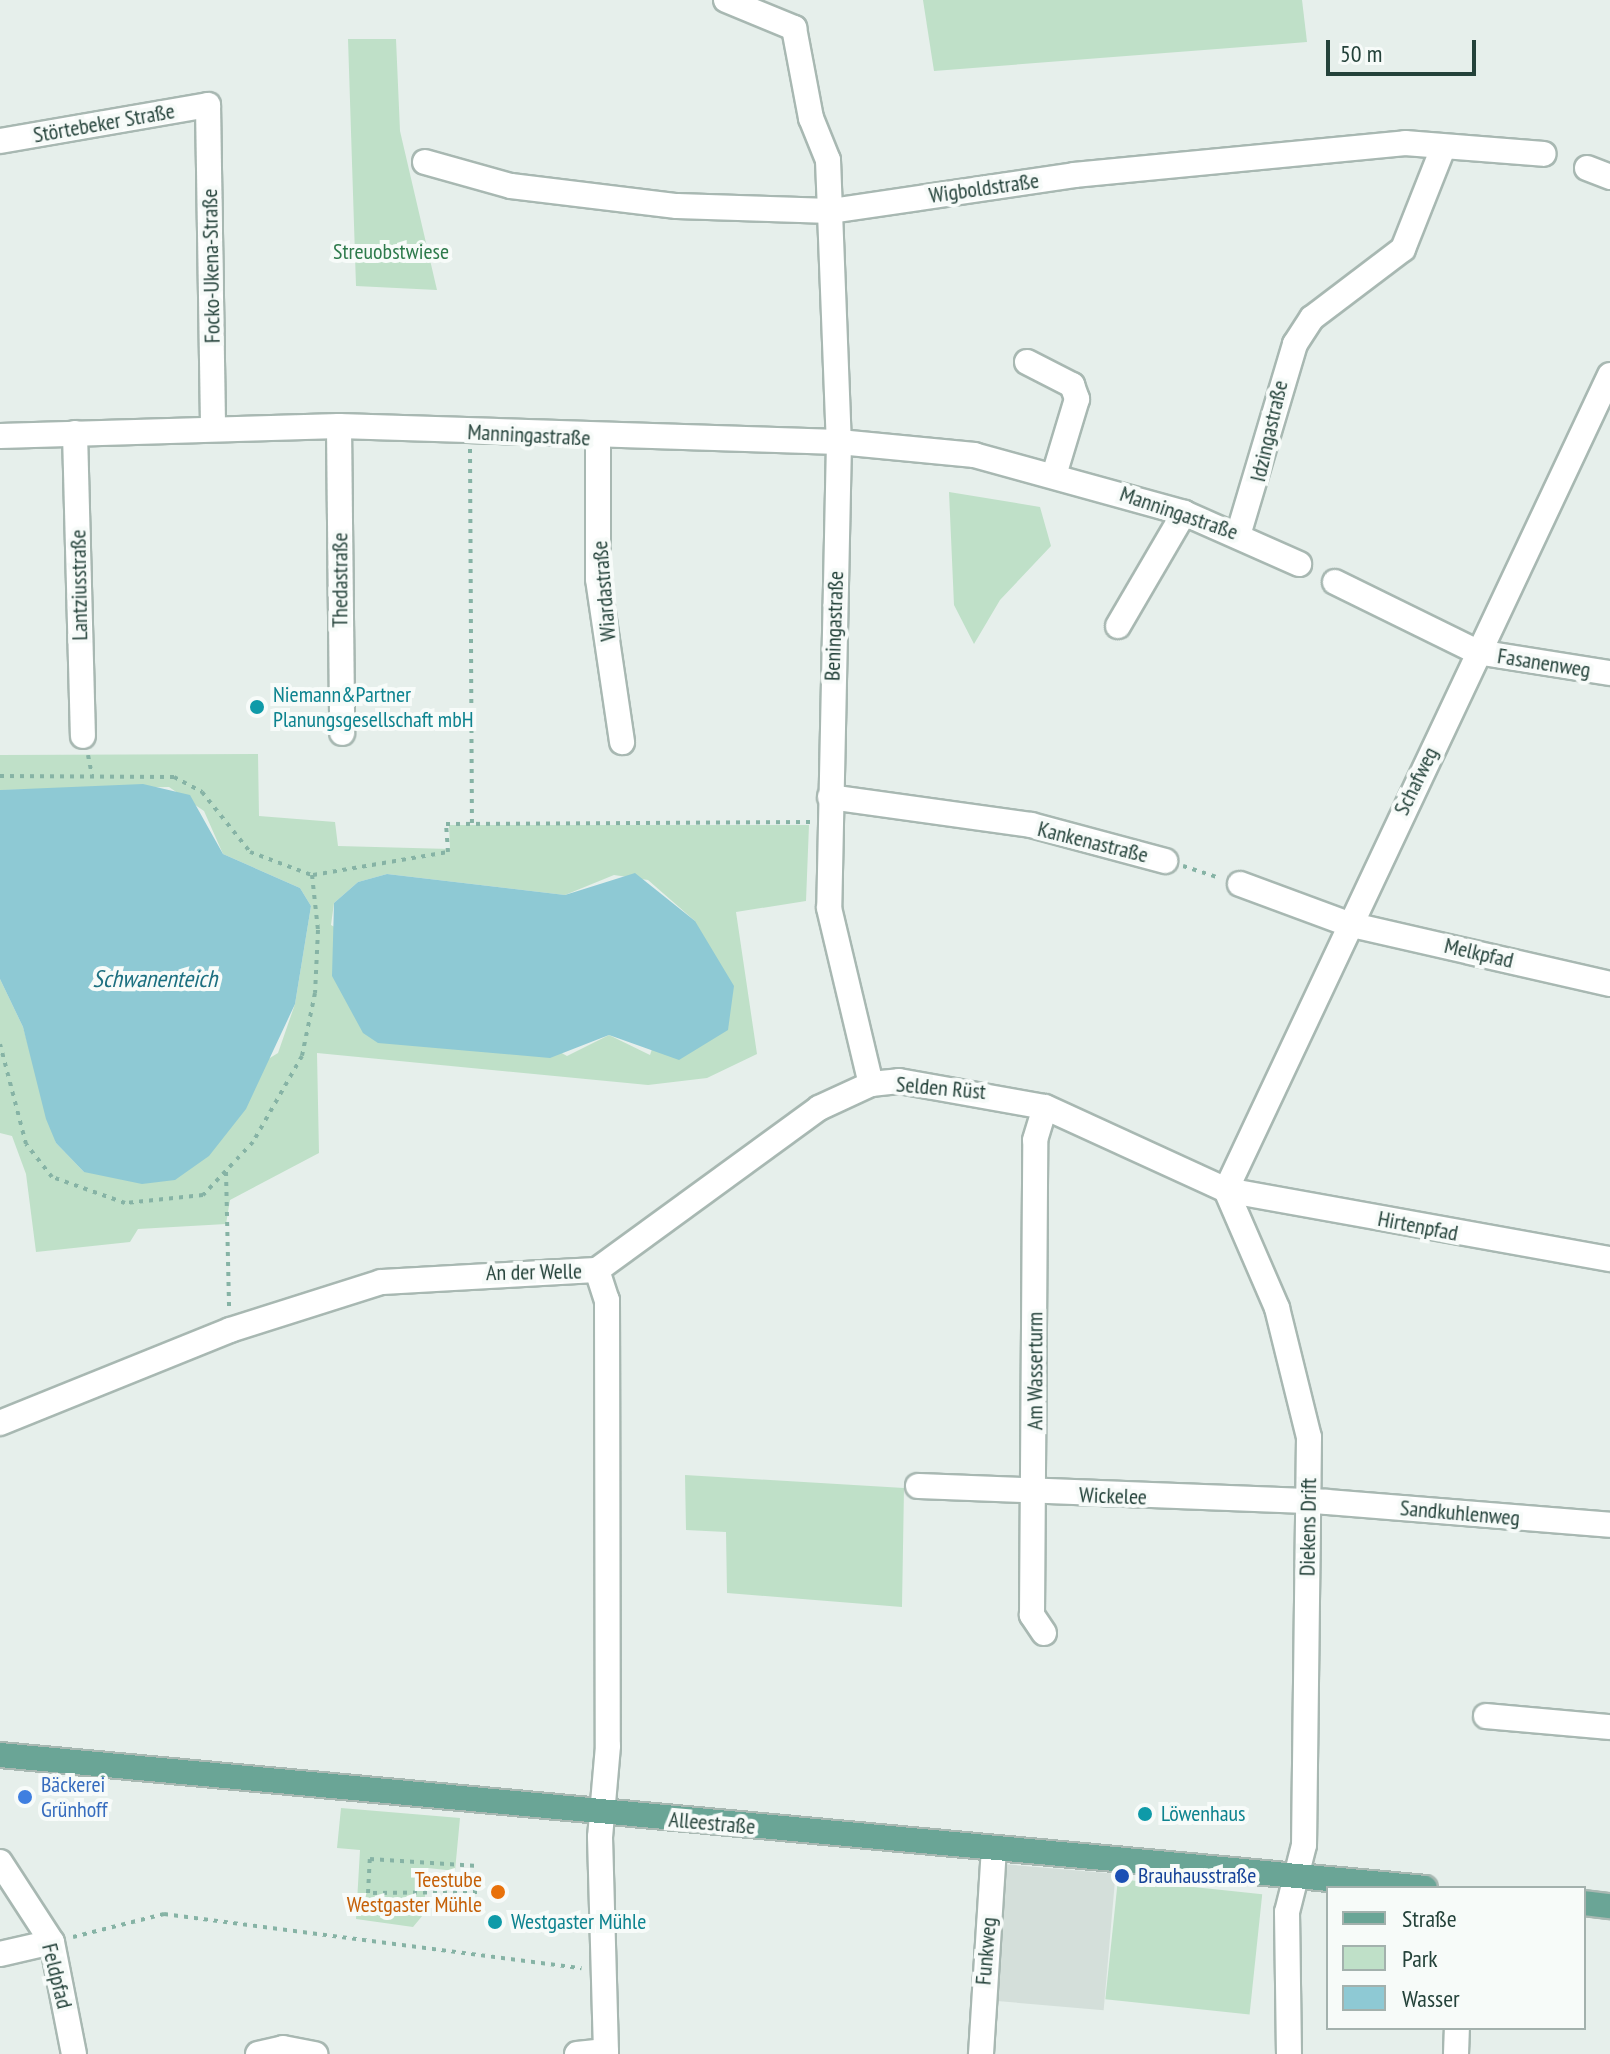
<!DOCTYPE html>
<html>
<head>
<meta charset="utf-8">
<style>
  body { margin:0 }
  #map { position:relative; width:1610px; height:2054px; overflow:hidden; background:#e6efeb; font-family:"PT Sans Narrow",sans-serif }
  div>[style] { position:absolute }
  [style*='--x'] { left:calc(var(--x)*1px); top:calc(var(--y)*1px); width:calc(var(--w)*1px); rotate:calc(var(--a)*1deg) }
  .built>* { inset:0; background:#d4dfda; transform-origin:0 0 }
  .green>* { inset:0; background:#bfe0c8; transform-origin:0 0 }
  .water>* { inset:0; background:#8ec9d4 }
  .path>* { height:4px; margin-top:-2px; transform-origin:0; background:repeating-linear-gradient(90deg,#86b3a5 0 4px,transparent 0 10px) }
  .roads { filter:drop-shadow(2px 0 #a8b8b2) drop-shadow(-2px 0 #a8b8b2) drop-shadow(0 2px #a8b8b2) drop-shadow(0 -2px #a8b8b2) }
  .minor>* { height:24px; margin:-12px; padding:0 12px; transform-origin:12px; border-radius:12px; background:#fff }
  .major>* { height:24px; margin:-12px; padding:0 12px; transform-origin:12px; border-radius:12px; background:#6aa596 }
  .dots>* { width:22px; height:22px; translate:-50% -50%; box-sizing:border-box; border:4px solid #f7fbf9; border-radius:50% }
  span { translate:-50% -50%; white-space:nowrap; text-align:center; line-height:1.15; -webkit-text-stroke:8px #f7fbf9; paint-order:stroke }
  .street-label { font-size:22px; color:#24423a }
  .park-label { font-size:22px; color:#2d7a4b }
  .culture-label { font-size:22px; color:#0d838f }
  .left { translate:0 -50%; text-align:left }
  .shop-label { font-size:22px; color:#366cbe }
  .transit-label { font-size:22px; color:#164399 }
  .food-label { font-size:22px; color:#c56008 }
  .right { translate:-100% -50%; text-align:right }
  .water-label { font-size:24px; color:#1c6f80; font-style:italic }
  .legend { position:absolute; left:1326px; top:1886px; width:260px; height:144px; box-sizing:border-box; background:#f7fbf9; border:2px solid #a3b1ad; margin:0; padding:10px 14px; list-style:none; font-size:24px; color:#24423a }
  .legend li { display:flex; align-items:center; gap:16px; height:40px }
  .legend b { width:40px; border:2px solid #a3b1ad }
  .scale { position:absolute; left:1326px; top:40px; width:150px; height:36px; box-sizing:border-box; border:4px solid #24423a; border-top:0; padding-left:10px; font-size:24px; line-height:28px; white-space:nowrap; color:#24423a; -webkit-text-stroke:6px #f7fbf9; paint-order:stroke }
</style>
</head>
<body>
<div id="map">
  <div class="built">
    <div style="left:1003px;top:1864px;width:113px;height:137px;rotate:5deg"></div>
  </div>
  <div class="green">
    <div style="clip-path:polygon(923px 0,1302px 0,1307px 42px,934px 71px)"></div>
    <div style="clip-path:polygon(348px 39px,396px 39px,400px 131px,437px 290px,356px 286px)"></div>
    <div style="clip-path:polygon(949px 492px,1040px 507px,1051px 546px,1000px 600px,974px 644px,954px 605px)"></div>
    <div style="clip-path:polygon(evenodd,258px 754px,259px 816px,335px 822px,338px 846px,450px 849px,449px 825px,809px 825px,806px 901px,736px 912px,757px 1054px,707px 1078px,648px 1085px,317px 1053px,319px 1153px,230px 1200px,226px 1224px,138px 1229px,130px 1242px,36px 1252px,26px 1174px,12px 1136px,0 1133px,0 979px,23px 1027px,56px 1143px,84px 1172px,278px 1053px,295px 1004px,311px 906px,300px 888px,223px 854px,204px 811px,169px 787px,0 790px,0 755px,258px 754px,387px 874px,565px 895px,614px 875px,648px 880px,695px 921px,650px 1055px,609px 1035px,567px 1056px,331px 925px,334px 903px,358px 882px,387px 874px)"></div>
    <div style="clip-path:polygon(685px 1475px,904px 1488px,902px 1607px,727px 1593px,726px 1532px,686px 1530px)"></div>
    <div style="clip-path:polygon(341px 1808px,460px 1818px,455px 1871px,428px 1868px,423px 1915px,413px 1927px,356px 1919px,360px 1850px,337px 1848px)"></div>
    <div style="left:1118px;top:1879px;width:145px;height:121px;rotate:6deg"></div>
  </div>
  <div class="water">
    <div style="clip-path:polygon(143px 784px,190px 795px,223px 854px,300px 888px,311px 906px,295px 1004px,246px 1109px,209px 1156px,175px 1180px,142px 1184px,84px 1172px,56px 1143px,46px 1119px,23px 1027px,0 979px,0 790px)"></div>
    <div style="clip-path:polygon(635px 873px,695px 921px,734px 986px,728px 1030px,679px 1060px,609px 1035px,550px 1058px,378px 1043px,363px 1033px,332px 976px,334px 903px,358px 882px,387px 874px,565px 895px)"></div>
  </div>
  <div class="path">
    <div style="--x:470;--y:449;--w:374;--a:89.7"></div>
    <div style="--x:88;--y:755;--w:21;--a:79"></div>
    <div style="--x:0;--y:776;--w:174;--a:0.3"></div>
    <div style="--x:174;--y:777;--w:32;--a:28"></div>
    <div style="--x:202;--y:792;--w:77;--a:51.3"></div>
    <div style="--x:250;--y:852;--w:66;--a:20.4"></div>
    <div style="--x:312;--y:875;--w:55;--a:83.8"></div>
    <div style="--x:318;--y:930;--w:63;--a:92.7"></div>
    <div style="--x:315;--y:993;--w:64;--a:101.7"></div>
    <div style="--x:302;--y:1056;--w:99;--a:119.7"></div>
    <div style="--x:253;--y:1142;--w:73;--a:133.3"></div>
    <div style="--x:203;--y:1195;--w:78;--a:174.1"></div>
    <div style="--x:125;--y:1203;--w:77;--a:-160.4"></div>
    <div style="--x:52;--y:1177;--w:42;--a:-128.2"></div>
    <div style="--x:26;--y:1144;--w:103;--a:-104.6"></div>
    <div style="--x:1183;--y:866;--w:39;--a:18"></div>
    <div style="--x:313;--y:875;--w:137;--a:-9.7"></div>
    <div style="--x:448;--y:852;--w:28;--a:-94"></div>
    <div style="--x:446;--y:824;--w:365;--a:-0.3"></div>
    <div style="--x:226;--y:1172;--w:135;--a:88.7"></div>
    <div style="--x:477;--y:1892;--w:109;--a:179.5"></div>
    <div style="--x:368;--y:1893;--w:34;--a:-87"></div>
    <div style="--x:370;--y:1859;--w:108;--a:3.7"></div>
    <div style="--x:73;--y:1937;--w:94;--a:-14.2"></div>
    <div style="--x:164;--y:1914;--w:421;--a:7.4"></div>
  </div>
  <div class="roads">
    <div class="minor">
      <div style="--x:726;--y:0;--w:74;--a:22.4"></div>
      <div style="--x:794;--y:28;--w:92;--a:79.3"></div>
      <div style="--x:811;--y:118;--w:45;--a:68"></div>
      <div style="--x:828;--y:160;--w:282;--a:87.8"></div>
      <div style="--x:839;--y:442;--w:466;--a:91.2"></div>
      <div style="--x:829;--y:908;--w:181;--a:76.6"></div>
      <div style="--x:0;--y:141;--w:211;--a:-9.8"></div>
      <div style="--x:208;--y:105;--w:322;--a:89.1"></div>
      <div style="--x:425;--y:162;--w:89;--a:15.6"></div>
      <div style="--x:511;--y:186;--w:167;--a:6.9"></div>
      <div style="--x:677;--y:206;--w:154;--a:1.9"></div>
      <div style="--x:831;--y:211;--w:246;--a:-8.4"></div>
      <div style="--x:1074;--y:175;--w:333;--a:-5.5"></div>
      <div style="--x:1405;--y:143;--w:139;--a:4.5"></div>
      <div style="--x:1587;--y:168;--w:25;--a:21"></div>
      <div style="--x:1027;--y:362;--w:51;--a:27.1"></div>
      <div style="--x:1072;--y:385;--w:15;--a:70"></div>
      <div style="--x:1077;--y:399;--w:76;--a:106.8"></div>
      <div style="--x:339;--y:426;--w:307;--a:89.4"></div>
      <div style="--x:75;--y:433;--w:303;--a:88.5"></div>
      <div style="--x:0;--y:436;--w:339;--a:-1.7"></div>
      <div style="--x:339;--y:426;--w:500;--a:1.83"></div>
      <div style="--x:839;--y:442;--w:136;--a:5.5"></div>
      <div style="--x:974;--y:455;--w:218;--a:15.4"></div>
      <div style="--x:1184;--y:513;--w:126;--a:23.9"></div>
      <div style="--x:598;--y:439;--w:140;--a:90"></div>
      <div style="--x:598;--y:579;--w:165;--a:81.6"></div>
      <div style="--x:1239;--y:532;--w:196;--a:-73.4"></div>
      <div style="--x:1295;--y:344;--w:31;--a:-57"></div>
      <div style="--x:1312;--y:318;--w:114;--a:-37.2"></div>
      <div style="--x:1403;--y:249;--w:109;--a:-68.4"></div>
      <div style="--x:1335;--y:582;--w:158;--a:26.2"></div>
      <div style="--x:1477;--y:652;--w:135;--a:9"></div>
      <div style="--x:1118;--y:626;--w:131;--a:-59.7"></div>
      <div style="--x:830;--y:797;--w:203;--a:7.9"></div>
      <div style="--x:1031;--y:825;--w:139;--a:15"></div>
      <div style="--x:1240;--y:884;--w:115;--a:20.3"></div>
      <div style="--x:1348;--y:924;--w:269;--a:12.9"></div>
      <div style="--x:1226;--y:1190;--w:901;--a:-64.77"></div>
      <div style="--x:1226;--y:1190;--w:129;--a:66.6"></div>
      <div style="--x:1277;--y:1308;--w:133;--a:76.1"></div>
      <div style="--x:1309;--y:1437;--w:408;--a:90.7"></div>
      <div style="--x:1304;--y:1845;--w:69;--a:104.2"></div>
      <div style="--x:1287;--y:1912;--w:142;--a:89.2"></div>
      <div style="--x:597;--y:1270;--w:32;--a:72"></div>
      <div style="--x:607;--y:1300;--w:446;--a:89.9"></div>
      <div style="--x:608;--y:1746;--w:91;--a:95"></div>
      <div style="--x:600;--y:1837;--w:217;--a:88.4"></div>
      <div style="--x:0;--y:1423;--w:248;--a:-22"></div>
      <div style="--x:230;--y:1330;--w:158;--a:-17.6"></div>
      <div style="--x:381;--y:1282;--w:216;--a:-3.2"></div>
      <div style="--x:597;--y:1270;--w:275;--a:-36.1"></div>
      <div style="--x:819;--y:1108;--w:57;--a:-24.8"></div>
      <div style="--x:871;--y:1084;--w:28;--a:-6"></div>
      <div style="--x:899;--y:1081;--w:148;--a:10.1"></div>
      <div style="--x:1045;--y:1107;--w:199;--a:24.6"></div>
      <div style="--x:1226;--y:1190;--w:390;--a:10.2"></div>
      <div style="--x:918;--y:1486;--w:409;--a:2.2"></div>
      <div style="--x:1327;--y:1502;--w:284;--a:4.6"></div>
      <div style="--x:1044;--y:1633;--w:22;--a:-124"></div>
      <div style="--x:1032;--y:1615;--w:475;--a:-89.6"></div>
      <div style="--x:1035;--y:1140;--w:34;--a:-73"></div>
      <div style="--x:1486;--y:1716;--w:124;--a:5.1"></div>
      <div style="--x:0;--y:1862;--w:95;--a:57"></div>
      <div style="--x:52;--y:1942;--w:114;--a:78.9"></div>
      <div style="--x:0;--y:1954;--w:53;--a:-13"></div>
      <div style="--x:258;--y:2054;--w:26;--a:-13"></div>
      <div style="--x:283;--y:2048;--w:33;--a:11"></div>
      <div style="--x:577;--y:2054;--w:29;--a:-6"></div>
      <div style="--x:981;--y:2054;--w:206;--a:-86.4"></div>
      <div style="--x:1456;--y:2054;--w:26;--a:-88"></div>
    </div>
    <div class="major">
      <div style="--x:0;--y:1755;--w:1431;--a:5.33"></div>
      <div style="--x:1584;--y:1903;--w:26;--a:7"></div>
    </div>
  </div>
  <div class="dots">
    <div style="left:257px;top:707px;background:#0f9aa8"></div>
    <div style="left:25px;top:1797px;background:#3f7fe0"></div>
    <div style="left:1145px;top:1814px;background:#0f9aa8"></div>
    <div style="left:1122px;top:1876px;background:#1a4fb4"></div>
    <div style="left:498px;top:1892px;background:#e8710a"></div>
    <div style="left:495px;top:1922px;background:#0f9aa8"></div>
  </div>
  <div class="street-label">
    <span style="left:104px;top:123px;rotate:-10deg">Störtebeker Straße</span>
    <span style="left:984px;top:188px;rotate:-8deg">Wigboldstraße</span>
    <span style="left:211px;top:266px;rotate:-91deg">Focko-Ukena-Straße</span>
    <span style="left:1269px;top:431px;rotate:-77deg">Idzingastraße</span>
    <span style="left:529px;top:435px;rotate:3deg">Manningastraße</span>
    <span style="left:1179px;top:513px;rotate:19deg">Manningastraße</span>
    <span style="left:340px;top:580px;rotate:-90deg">Thedastraße</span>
    <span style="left:79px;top:585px;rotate:-91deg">Lantziusstraße</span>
    <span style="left:604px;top:591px;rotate:-95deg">Wiardastraße</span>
    <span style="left:834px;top:626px;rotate:-88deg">Beningastraße</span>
    <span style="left:1544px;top:663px;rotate:9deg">Fasanenweg</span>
    <span style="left:1416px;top:781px;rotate:-64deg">Schafweg</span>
    <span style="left:1093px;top:842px;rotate:14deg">Kankenastraße</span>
    <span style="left:1479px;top:953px;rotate:13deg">Melkpfad</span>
    <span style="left:941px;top:1088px;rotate:5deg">Selden Rüst</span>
    <span style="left:1418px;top:1226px;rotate:11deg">Hirtenpfad</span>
    <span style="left:534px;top:1272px;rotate:-1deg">An der Welle</span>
    <span style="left:1035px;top:1371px;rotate:-90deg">Am Wasserturm</span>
    <span style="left:1113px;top:1496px;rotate:2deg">Wickelee</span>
    <span style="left:1460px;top:1513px;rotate:5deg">Sandkuhlenweg</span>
    <span style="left:1308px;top:1527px;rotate:-89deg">Diekens Drift</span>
    <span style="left:712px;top:1823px;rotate:5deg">Alleestraße</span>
    <span style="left:986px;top:1951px;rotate:-85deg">Funkweg</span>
    <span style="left:57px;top:1976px;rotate:76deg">Feldpfad</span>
  </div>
  <div class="park-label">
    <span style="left:391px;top:252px">Streuobstwiese</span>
  </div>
  <div class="culture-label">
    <span class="left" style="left:273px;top:707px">Niemann&amp;Partner<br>Planungsgesellschaft mbH</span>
    <span class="left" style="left:1161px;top:1814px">Löwenhaus</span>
    <span class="left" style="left:511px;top:1922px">Westgaster Mühle</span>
  </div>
  <div class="shop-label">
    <span class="left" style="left:41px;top:1797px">Bäckerei<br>Grünhoff</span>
  </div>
  <div class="transit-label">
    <span class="left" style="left:1138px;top:1876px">Brauhausstraße</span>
  </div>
  <div class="food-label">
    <span class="right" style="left:482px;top:1892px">Teestube<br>Westgaster Mühle</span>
  </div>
  <div class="water-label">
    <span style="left:155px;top:979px">Schwanenteich</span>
  </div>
  <ul class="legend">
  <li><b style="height:10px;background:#6aa596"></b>Straße</li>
  <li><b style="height:22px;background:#bfe0c8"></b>Park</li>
  <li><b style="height:22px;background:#8ec9d4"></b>Wasser</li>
  </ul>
  <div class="scale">50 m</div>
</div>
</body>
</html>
